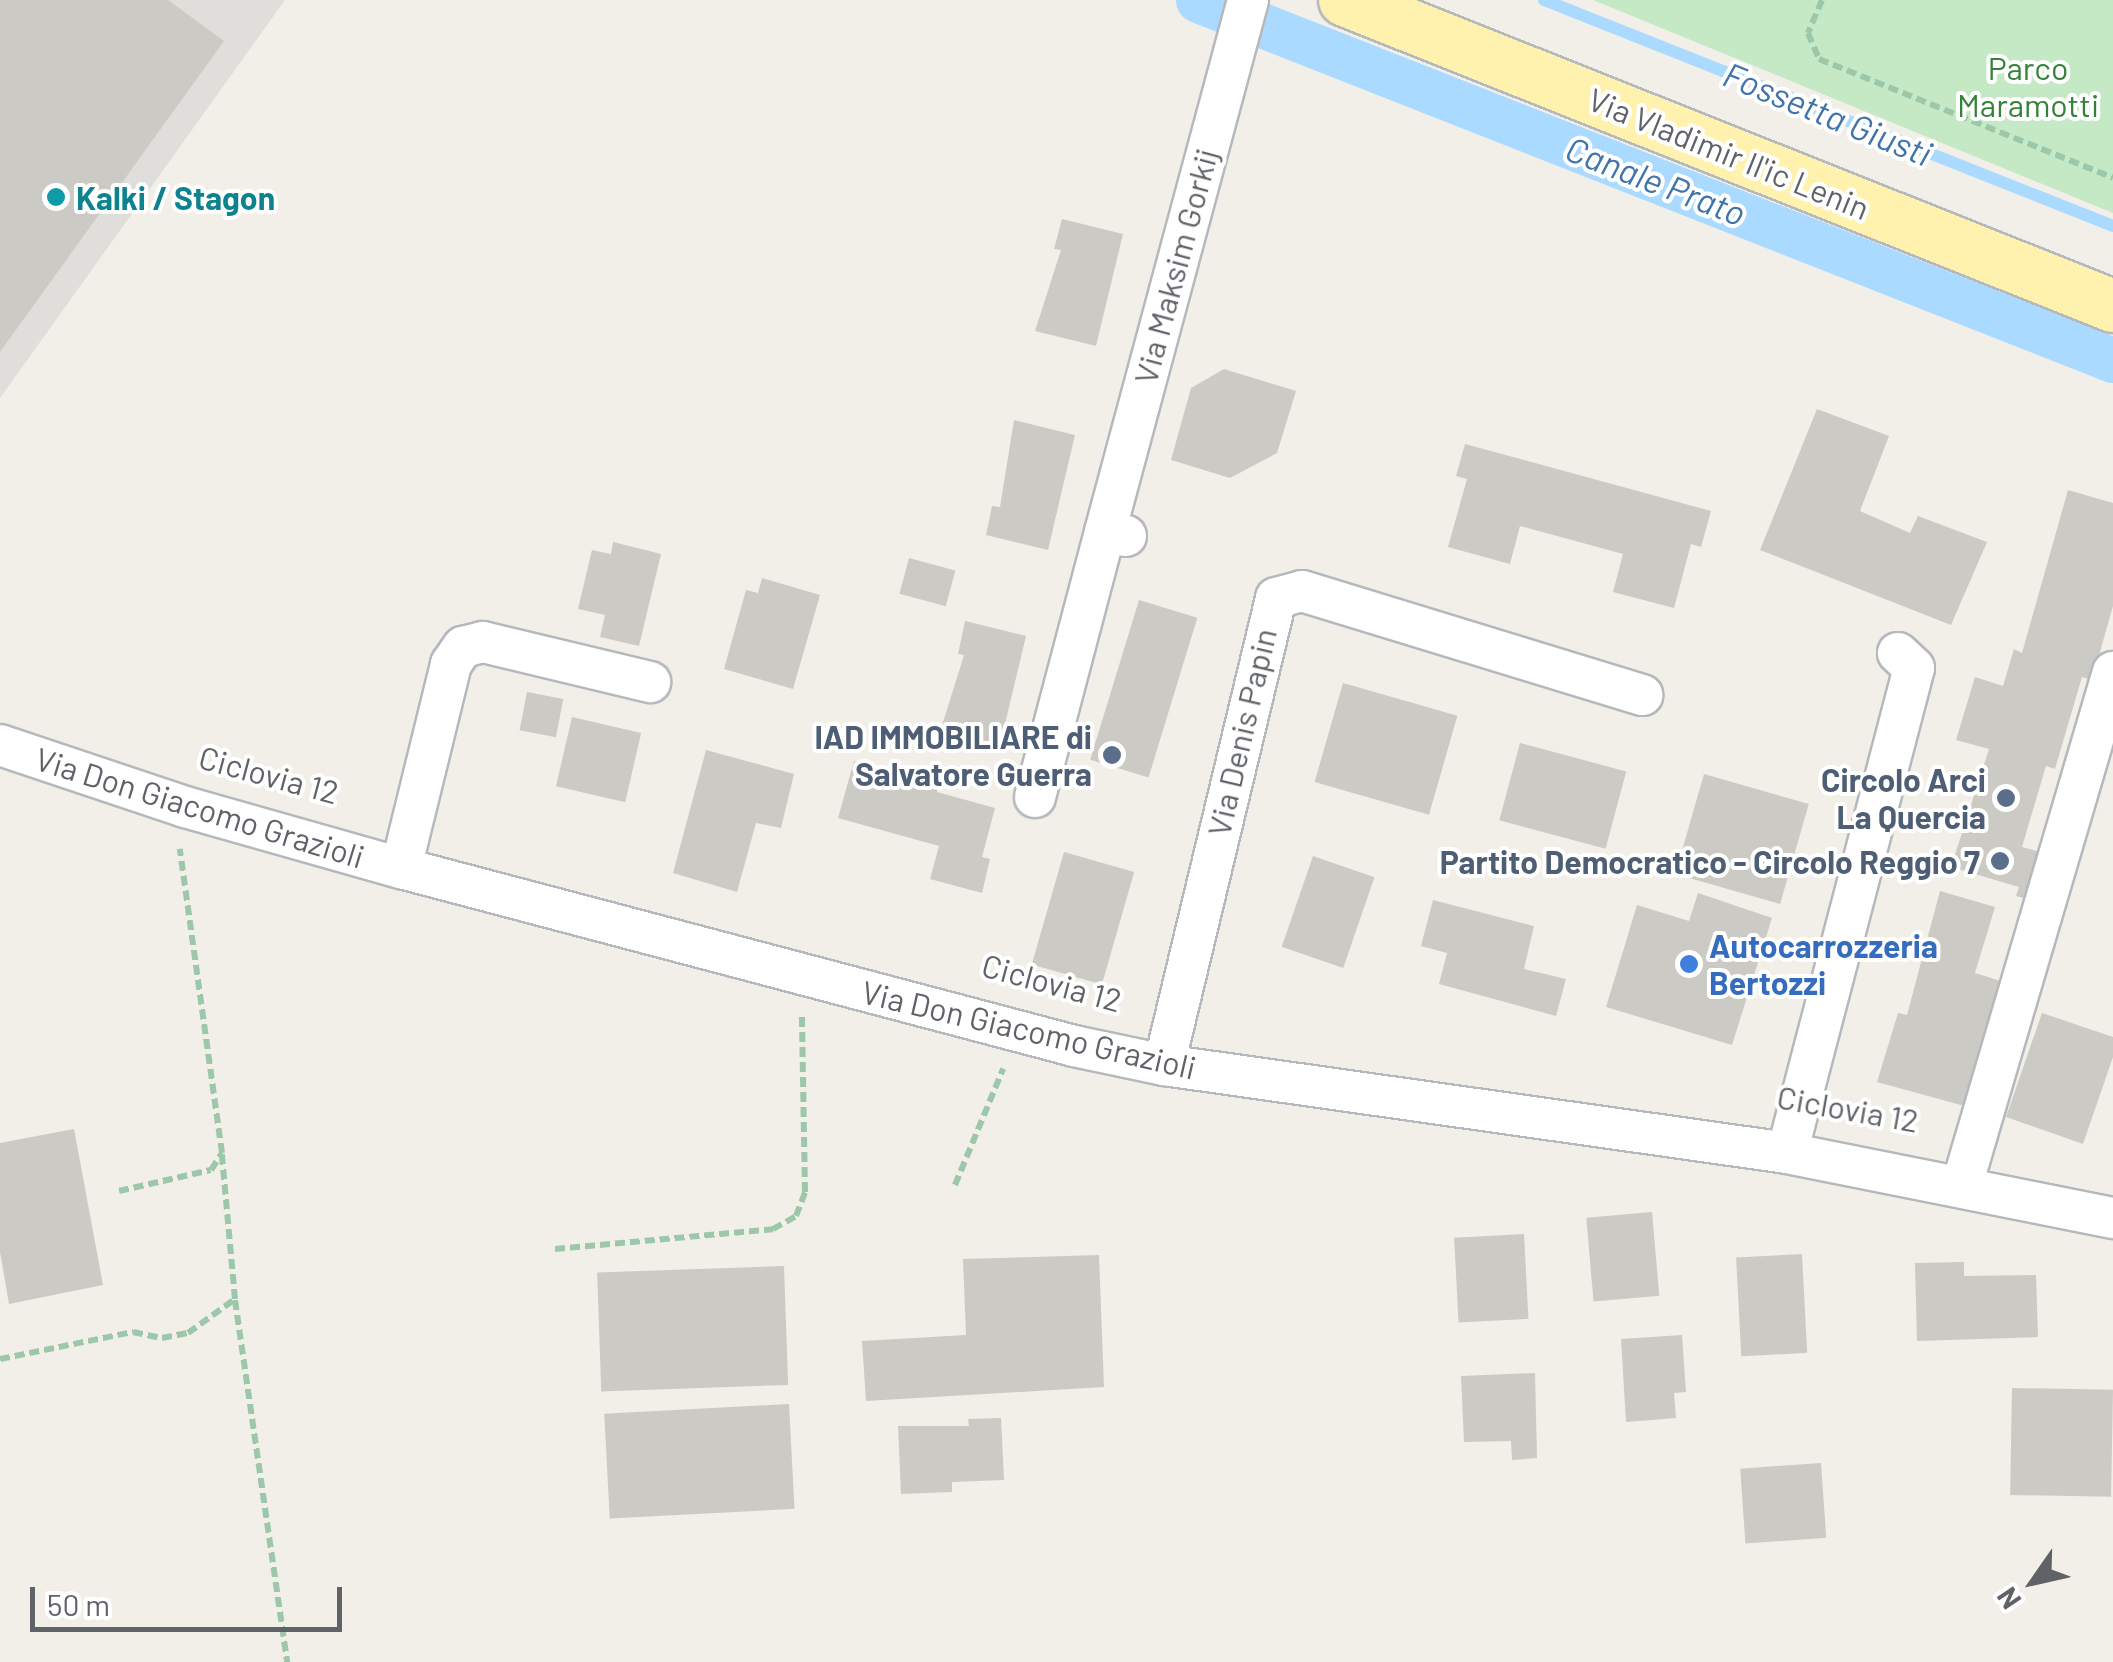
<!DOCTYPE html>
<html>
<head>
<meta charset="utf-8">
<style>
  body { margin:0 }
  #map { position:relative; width:2113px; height:1662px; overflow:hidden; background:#f1efe8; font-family:Barlow,sans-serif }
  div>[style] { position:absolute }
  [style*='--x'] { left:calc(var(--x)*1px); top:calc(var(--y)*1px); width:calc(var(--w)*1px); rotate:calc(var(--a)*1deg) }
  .industrial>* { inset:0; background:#e0deda }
  .green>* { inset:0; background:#c5e8c5 }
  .stream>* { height:12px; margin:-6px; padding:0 6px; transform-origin:6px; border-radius:6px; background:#aadaff }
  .canal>* { height:45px; margin:-22.5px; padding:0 22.5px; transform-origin:22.5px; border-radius:22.5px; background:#aadaff }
  .building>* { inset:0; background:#cccac5; transform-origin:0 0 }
  .path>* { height:6px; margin-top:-3px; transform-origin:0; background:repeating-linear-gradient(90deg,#9cc7a9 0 10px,transparent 0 15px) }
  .roads { filter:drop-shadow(2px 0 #b5b8bc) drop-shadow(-2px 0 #b5b8bc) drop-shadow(0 2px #b5b8bc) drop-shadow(0 -2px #b5b8bc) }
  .minor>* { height:40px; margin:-20px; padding:0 20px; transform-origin:20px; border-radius:20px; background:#fff }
  .major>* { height:52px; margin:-26px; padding:0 26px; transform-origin:26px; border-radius:26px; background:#fff2af }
  .dots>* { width:28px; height:28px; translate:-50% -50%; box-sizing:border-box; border:5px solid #fff; border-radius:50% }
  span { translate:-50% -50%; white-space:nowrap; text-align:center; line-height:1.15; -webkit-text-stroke:8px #fff; paint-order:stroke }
  .park-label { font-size:32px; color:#348238 }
  .street-label { font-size:32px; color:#5f6368 }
  .culture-label { font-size:32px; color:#0d838f; font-weight:700 }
  .left { translate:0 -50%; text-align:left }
  .service-label { font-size:32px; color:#4e5e75; font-weight:700 }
  .right { translate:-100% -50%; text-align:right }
  .shop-label { font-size:32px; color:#366cbe; font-weight:700 }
  .water-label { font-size:35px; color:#4174aa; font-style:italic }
  .north { position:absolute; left:1983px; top:1532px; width:100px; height:100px; -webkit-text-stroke:8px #fff; paint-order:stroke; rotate:236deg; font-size:28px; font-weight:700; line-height:40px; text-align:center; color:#5f6368 }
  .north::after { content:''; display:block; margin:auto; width:35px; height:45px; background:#5f6368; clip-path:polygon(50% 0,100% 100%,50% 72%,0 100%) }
  .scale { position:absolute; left:30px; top:1587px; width:312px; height:45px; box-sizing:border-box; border:5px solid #5f6368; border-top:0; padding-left:12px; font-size:30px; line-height:35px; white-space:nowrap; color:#5f6368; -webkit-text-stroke:8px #fff; paint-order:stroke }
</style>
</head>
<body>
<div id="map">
  <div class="industrial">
    <div style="clip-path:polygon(0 0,285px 0,0 398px)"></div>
  </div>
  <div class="green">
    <div style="clip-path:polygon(1593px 0,2113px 0,2113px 213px)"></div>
  </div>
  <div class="stream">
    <div style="--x:1544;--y:0;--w:612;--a:21.66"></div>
  </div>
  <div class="canal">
    <div style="--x:1198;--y:0;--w:983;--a:21.48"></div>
  </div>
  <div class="building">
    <div style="clip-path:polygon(0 0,168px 0,224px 41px,0 352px)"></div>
    <div style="clip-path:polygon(1062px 219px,1123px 234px,1096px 346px,1035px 331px,1061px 250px,1054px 249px)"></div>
    <div style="clip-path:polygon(1224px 369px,1296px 391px,1277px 453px,1230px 478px,1171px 460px,1191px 388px)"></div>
    <div style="clip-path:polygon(1817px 409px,1889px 436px,1860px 511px,1910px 533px,1918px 516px,1987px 542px,1951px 625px,1760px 550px)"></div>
    <div style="clip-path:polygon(1014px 420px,1075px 435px,1048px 550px,986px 535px,992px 506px,1000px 507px)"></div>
    <div style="clip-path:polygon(1465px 444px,1711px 511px,1701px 547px,1691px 544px,1674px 608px,1613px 592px,1623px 554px,1520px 526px,1510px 564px,1448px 547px,1467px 479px,1456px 476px)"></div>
    <div style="clip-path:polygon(2068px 490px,2113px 503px,2113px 606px,2092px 680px,2082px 677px,2055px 769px,2046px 766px,2022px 847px,2048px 854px,2035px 901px,2016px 896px,2019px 887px,1951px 867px,1989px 749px,1956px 740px,1975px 677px,2003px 686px,2014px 649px,2022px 653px)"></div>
    <div style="clip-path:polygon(613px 542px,661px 554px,639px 646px,600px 637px,605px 615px,578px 609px,592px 550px,611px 554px)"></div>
    <div style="left:909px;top:558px;width:48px;height:37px;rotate:15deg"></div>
    <div style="clip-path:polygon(762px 578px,820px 595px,793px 689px,724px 669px,746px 590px,758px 593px)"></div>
    <div style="left:1139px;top:600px;width:61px;height:167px;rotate:17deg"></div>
    <div style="clip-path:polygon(965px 621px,1026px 636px,999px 749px,939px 735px,964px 655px,958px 654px)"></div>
    <div style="left:1343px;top:683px;width:119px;height:103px;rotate:16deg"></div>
    <div style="left:527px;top:692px;width:37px;height:39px;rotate:11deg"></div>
    <div style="left:572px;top:717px;width:71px;height:71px;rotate:13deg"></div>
    <div style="left:1520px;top:743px;width:110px;height:80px;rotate:15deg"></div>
    <div style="clip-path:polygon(706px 750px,794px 774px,781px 828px,756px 823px,737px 892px,673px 873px)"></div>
    <div style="clip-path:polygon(854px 761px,939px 784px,937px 792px,995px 808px,982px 857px,990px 859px,982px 893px,930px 879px,939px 846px,838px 818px)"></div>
    <div style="left:1704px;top:774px;width:109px;height:104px;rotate:16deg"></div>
    <div style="left:1064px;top:852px;width:73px;height:117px;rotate:16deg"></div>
    <div style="left:1313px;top:856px;width:65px;height:96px;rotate:19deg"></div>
    <div style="clip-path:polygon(1940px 891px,1995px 907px,1975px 973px,2004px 982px,1968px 1107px,1877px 1082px,1898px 1013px,1907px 1015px)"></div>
    <div style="clip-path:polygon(1698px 893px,1772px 918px,1732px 1045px,1606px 1007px,1637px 905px,1689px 921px)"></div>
    <div style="clip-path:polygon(1433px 900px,1534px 926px,1524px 969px,1566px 979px,1556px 1016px,1439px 984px,1447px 953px,1421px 946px)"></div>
    <div style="clip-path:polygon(2042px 1013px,2113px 1037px,2113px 1057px,2083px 1144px,2006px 1117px)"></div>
    <div style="clip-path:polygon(74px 1129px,103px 1285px,9px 1304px,0 1252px,0 1143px)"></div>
    <div style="left:1652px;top:1212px;width:84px;height:66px;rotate:85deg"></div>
    <div style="left:1524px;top:1234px;width:85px;height:70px;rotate:87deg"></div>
    <div style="left:1802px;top:1254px;width:99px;height:66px;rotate:87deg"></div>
    <div style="clip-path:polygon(1099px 1255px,1104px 1387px,866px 1401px,862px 1341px,966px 1335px,963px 1259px)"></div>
    <div style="clip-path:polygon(1964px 1262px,1964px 1276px,2036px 1275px,2038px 1337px,1917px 1341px,1915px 1263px)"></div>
    <div style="left:784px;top:1266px;width:119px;height:187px;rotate:88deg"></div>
    <div style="clip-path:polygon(1682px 1335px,1686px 1392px,1674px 1393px,1676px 1418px,1626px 1422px,1621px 1339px)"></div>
    <div style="clip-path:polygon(1535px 1373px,1537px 1458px,1512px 1460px,1511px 1441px,1464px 1442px,1461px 1376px)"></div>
    <div style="left:2012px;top:1388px;width:101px;height:107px;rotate:1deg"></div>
    <div style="left:789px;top:1404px;width:105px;height:185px;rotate:87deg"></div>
    <div style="clip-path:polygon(1001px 1418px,1004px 1480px,952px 1482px,952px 1492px,901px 1494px,898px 1426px,969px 1426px,968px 1419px)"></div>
    <div style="left:1821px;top:1463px;width:75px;height:81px;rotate:86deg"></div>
  </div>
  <div class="path">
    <div style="--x:1822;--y:0;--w:36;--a:113"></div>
    <div style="--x:1808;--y:33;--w:28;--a:67"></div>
    <div style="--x:1819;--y:59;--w:317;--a:22"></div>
    <div style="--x:955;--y:1185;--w:126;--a:-67.5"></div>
    <div style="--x:119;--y:1191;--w:94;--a:-12.9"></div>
    <div style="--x:211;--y:1170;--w:20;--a:-57"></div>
    <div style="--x:222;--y:1153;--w:307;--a:-97.9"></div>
    <div style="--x:555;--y:1249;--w:219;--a:-5.2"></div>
    <div style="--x:773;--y:1229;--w:26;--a:-29"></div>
    <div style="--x:796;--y:1216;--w:26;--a:-69"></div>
    <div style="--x:805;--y:1192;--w:175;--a:-91"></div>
    <div style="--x:235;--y:1300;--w:366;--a:81.8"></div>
    <div style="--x:0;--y:1359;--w:136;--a:-11.5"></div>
    <div style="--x:133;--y:1332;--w:30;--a:12"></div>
    <div style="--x:162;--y:1338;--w:26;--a:-11"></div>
    <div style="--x:188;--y:1333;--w:58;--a:-35.9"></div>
    <div style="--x:235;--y:1299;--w:145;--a:-95.2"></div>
  </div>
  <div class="roads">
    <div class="minor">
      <div style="--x:1126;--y:536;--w:21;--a:-169"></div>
      <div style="--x:1105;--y:532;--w:551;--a:-74.95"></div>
      <div style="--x:0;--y:745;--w:195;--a:18.5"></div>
      <div style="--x:185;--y:807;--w:224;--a:15.8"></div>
      <div style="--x:401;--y:868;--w:696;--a:14.81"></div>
      <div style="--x:1074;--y:1046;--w:92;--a:11.9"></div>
      <div style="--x:1164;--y:1065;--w:629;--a:8.04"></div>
      <div style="--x:1787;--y:1153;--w:332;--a:11.3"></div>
      <div style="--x:1035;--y:797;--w:274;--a:-75.2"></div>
      <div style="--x:401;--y:868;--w:210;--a:-76.2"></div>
      <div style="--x:451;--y:664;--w:21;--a:-55"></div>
      <div style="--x:463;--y:647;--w:21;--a:-14"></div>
      <div style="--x:483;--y:642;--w:172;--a:13.5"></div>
      <div style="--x:1164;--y:1065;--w:480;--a:-76.5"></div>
      <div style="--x:1276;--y:598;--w:27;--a:-15"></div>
      <div style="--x:1302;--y:591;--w:356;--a:17"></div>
      <div style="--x:1787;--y:1153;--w:501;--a:-75.33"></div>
      <div style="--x:1914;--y:668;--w:22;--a:-137"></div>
      <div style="--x:1962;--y:1185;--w:535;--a:-73.6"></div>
    </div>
    <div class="major">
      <div style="--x:1345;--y:0;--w:827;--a:21.72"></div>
    </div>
  </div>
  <div class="dots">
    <div style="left:56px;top:197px;background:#0f9aa8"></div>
    <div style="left:1112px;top:755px;background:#5c6f8a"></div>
    <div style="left:2006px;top:798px;background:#5c6f8a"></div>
    <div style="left:2000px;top:861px;background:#5c6f8a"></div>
    <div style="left:1689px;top:964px;background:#3f7fe0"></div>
  </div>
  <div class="park-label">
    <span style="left:2028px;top:86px">Parco<br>Maramotti</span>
  </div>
  <div class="street-label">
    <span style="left:1729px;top:153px;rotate:22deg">Via Vladimir Il'ic Lenin</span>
    <span style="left:1175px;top:266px;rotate:-75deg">Via Maksim Gorkij</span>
    <span style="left:1241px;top:732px;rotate:-77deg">Via Denis Papin</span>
    <span style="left:269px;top:774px;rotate:15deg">Ciclovia 12</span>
    <span style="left:200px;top:807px;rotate:17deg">Via Don Giacomo Grazioli</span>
    <span style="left:1052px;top:982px;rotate:15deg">Ciclovia 12</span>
    <span style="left:1029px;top:1029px;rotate:13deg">Via Don Giacomo Grazioli</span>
    <span style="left:1848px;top:1108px;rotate:10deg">Ciclovia 12</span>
  </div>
  <div class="culture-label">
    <span class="left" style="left:76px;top:197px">Kalki / Stagon</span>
  </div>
  <div class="service-label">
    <span class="right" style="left:1092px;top:755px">IAD IMMOBILIARE di<br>Salvatore Guerra</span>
    <span class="right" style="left:1986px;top:798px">Circolo Arci<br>La Quercia</span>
    <span class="right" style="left:1980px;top:861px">Partito Democratico - Circolo Reggio 7</span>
  </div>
  <div class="shop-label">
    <span class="left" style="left:1709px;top:964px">Autocarrozzeria<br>Bertozzi</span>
  </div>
  <div class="water-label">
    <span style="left:1828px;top:113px;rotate:22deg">Fossetta Giusti</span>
    <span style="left:1656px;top:180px;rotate:21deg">Canale Prato</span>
  </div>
  <div class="north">N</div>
  <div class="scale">50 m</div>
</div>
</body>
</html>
